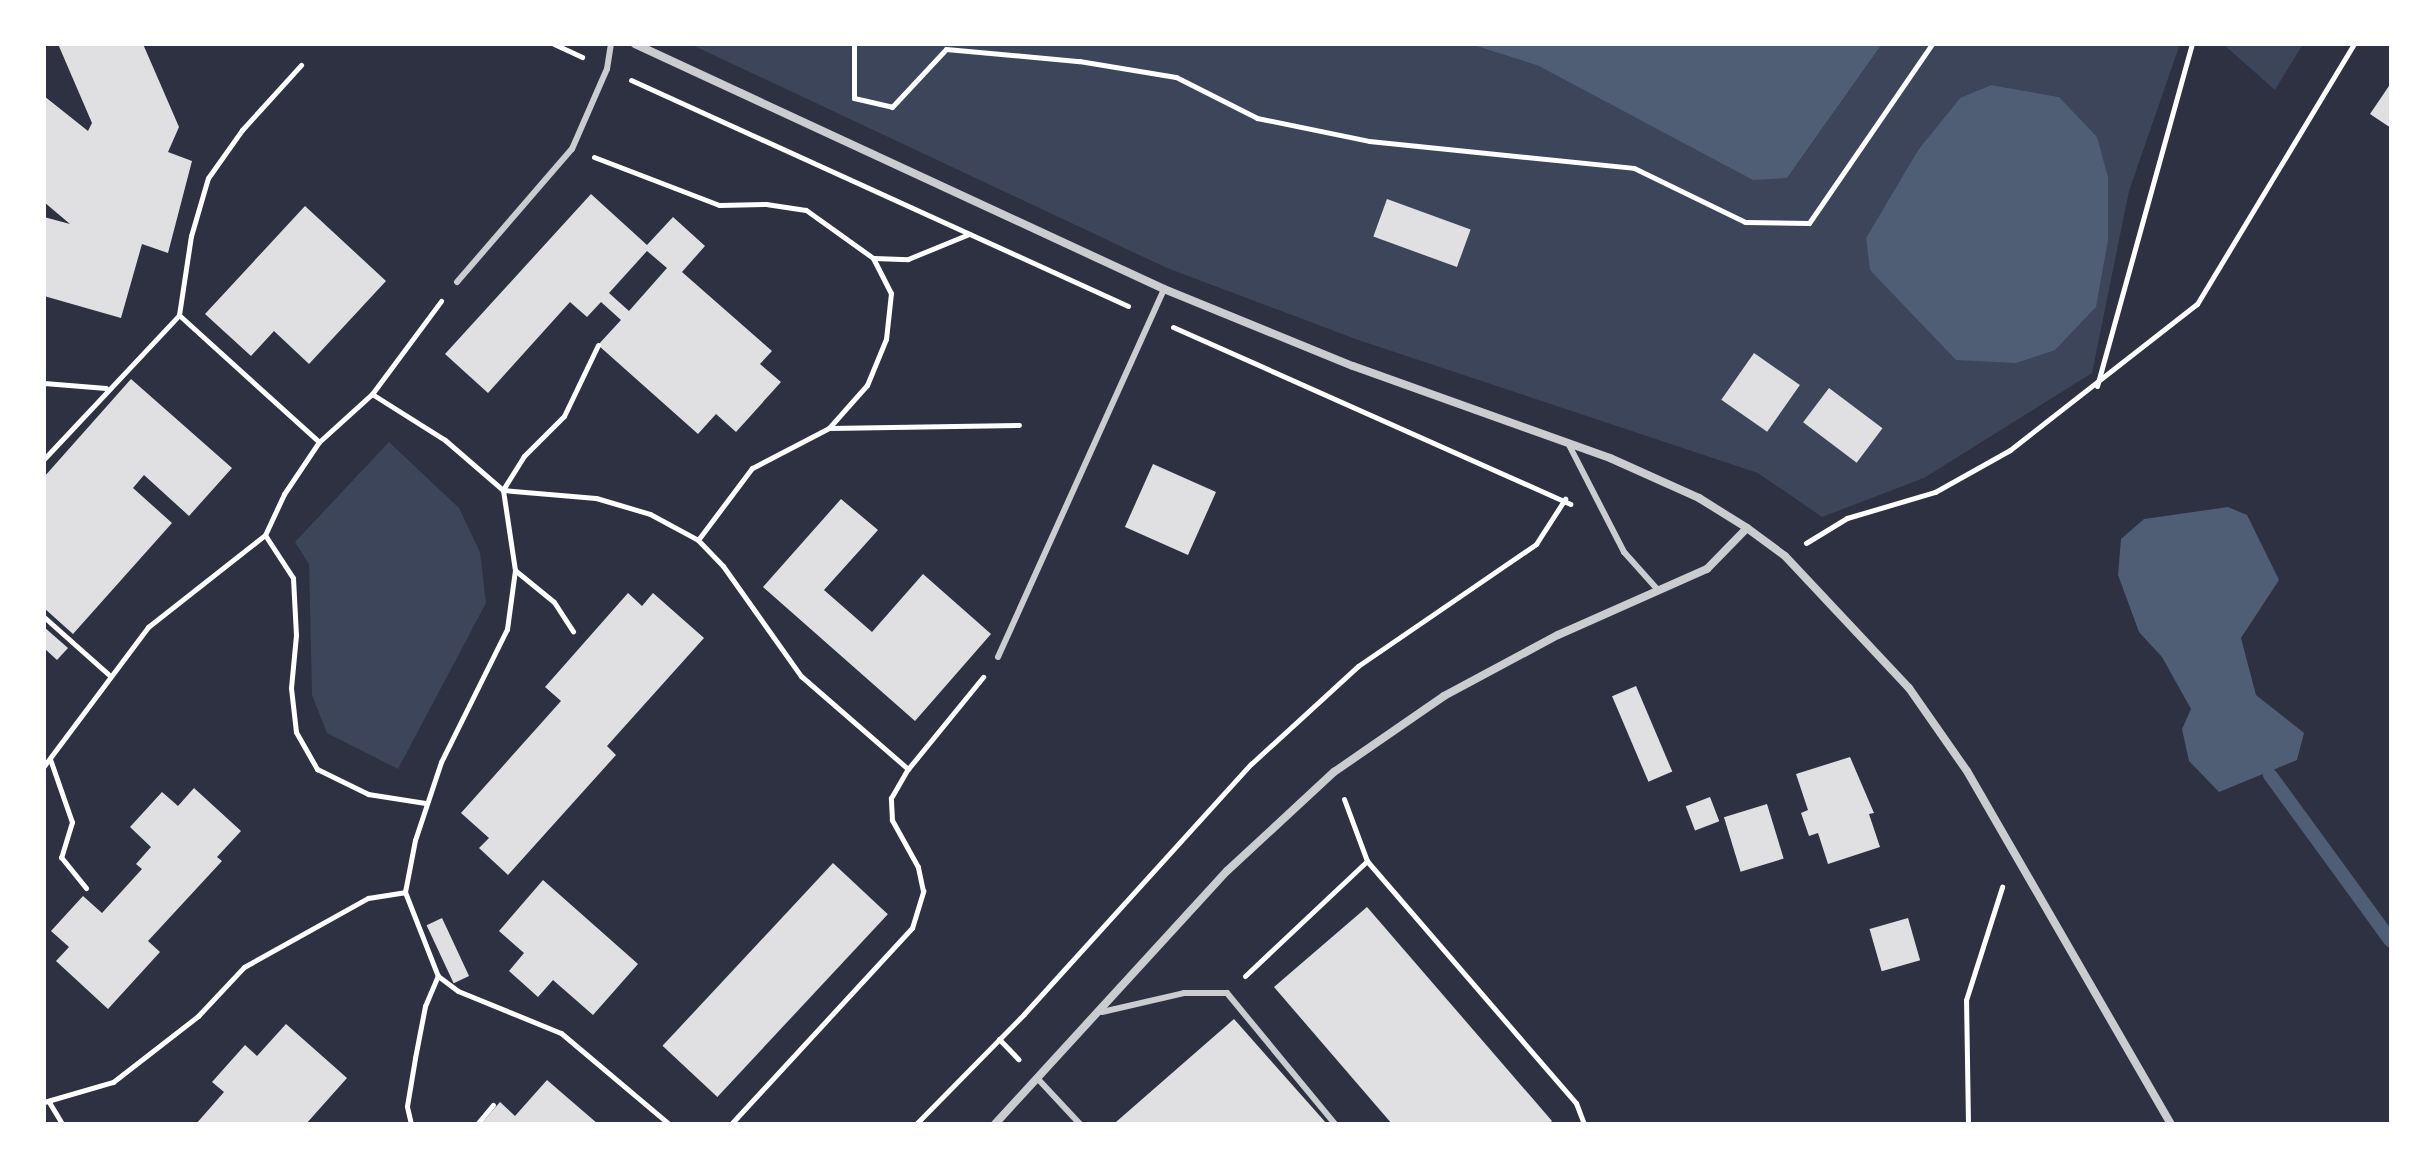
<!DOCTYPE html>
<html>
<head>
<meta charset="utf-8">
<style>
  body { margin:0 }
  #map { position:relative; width:2435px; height:1168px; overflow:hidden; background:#2d3142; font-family:Spectral,serif }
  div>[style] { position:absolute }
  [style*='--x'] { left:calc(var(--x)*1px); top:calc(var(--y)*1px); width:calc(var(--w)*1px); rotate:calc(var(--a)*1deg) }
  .green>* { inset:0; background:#3c4559 }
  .water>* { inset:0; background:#4f5d75 }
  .stream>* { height:14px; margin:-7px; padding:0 7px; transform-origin:7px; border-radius:7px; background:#4f5d75 }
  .building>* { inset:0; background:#e0e0e3; transform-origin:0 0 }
  .path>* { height:5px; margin:-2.5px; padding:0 2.5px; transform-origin:2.5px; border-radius:2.5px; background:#fff }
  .service>* { height:6px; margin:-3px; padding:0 3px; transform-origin:3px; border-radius:3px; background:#caccd0 }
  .minor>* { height:8px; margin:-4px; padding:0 4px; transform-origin:4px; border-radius:4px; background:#caccd0 }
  span { translate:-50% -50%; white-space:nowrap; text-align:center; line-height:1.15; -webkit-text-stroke:8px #fff; paint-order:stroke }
  .frame { position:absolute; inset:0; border:46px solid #fff; pointer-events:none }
</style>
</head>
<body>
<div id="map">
  <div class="green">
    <div style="clip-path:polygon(evenodd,690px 44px,1470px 44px,1539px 66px,1787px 178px,1882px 44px,2180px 44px,2129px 191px,2092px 373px,1924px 478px,1822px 517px,1758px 473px,1358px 340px,1167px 268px,690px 44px,1991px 85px,2059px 97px,1866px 238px,1918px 150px,1960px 98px,1991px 85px)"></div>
    <div style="clip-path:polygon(2223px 44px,2303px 44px,2275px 90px)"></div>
    <div style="clip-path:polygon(389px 442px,459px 508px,480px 552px,486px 603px,398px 769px,327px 733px,312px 695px,309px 564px,295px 542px)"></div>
  </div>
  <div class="water">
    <div style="clip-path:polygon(1470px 44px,1882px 44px,1787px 178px,1753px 180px,1539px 66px)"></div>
    <div style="clip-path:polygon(1991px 85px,2059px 97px,2097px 137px,2108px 177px,2108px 240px,2096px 307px,2055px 350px,2016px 363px,1956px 360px,1870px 270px,1866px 238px,1918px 150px,1960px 98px)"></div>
    <div style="clip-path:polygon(2228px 507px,2247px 515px,2279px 580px,2241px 638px,2256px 695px,2304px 733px,2297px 760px,2219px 792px,2189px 761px,2182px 729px,2191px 709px,2162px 657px,2139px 632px,2118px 575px,2121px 539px,2144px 519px)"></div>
  </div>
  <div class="stream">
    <div style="--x:2270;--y:775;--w:205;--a:53.9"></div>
  </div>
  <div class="building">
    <div style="clip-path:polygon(58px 44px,143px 44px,179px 127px,168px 152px,192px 161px,168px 253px,142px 244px,121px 318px,44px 296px,44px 217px,70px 224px,44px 202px,44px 96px,88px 131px,92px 123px)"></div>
    <div style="clip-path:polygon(2391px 83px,2391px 128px,2370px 114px)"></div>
    <div style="clip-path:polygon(evenodd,591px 194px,647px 245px,673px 217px,705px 246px,682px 272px,772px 351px,760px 364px,781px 382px,736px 432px,716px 414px,698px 434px,598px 345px,621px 320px,601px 302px,587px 317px,570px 302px,488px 393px,445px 354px,591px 194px,647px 251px,667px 268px,629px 311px,609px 293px,647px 251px)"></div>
    <div style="left:1387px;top:199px;width:89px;height:40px;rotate:20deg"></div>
    <div style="clip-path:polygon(305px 206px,386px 281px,309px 364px,274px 331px,251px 356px,205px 314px)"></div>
    <div style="left:1754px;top:353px;width:56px;height:57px;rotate:35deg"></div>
    <div style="clip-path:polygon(131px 379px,232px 468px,189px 516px,144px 475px,133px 488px,172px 523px,73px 634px,44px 608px,44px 477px)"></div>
    <div style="left:1829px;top:388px;width:67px;height:43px;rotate:37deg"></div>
    <div style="left:1153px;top:464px;width:69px;height:69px;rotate:24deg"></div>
    <div style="clip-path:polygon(841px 499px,878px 530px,824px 590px,872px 632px,923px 574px,991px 634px,915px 721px,763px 587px)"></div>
    <div style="clip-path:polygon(628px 593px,642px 606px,653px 593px,704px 638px,607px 746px,616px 755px,508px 875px,479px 848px,489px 838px,461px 813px,561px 701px,545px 687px)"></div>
    <div style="clip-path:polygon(44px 627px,68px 648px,57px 660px,44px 648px)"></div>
    <div style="left:1636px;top:686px;width:93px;height:26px;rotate:67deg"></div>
    <div style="clip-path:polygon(1850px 757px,1874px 813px,1869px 814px,1880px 847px,1828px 864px,1818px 833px,1809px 836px,1801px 813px,1808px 810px,1796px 774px)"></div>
    <div style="clip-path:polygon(194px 788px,241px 831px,217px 857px,222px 861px,148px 941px,160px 952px,108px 1009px,56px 961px,69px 947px,51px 931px,83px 896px,102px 913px,142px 869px,136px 864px,151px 847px,130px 827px,162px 792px,178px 806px)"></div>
    <div style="left:1710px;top:797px;width:26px;height:26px;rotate:69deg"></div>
    <div style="left:1767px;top:804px;width:57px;height:45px;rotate:73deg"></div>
    <div style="left:833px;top:863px;width:75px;height:250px;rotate:43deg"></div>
    <div style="clip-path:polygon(543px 880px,638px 964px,593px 1015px,553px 980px,538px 997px,509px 971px,524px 953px,499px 931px)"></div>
    <div style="clip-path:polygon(1367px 907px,1552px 1121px,1549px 1124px,1392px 1124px,1274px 987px)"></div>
    <div style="left:442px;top:918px;width:64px;height:17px;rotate:65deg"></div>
    <div style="left:1908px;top:918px;width:44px;height:40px;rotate:74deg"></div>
    <div style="clip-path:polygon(1234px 1019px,1327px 1124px,1118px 1124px,1116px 1122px)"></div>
    <div style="clip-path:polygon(286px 1024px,347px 1078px,306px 1124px,196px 1124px,224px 1092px,212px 1082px,245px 1045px,257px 1056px)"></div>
    <div style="clip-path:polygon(547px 1080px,598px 1124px,481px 1124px,500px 1102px,515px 1116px)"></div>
  </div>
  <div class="path">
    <div style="--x:554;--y:44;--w:31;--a:25"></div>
    <div style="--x:854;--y:44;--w:54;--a:90"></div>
    <div style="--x:854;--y:98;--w:39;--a:13"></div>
    <div style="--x:892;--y:107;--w:79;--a:-47"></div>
    <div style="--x:946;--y:49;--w:134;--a:5.2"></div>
    <div style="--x:1079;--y:61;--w:98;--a:9.4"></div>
    <div style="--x:1176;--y:77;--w:91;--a:26.8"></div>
    <div style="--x:1257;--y:118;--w:114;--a:11.6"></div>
    <div style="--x:1369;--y:141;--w:266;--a:5.8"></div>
    <div style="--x:1634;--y:168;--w:123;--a:25.9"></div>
    <div style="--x:1745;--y:222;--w:64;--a:0.9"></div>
    <div style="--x:1809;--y:223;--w:217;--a:-55.5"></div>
    <div style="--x:631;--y:80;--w:546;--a:24.45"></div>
    <div style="--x:594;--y:157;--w:134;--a:21"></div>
    <div style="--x:719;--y:205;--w:47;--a:-1.2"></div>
    <div style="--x:766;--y:204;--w:40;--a:8.5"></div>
    <div style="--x:806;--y:210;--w:82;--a:35.6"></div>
    <div style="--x:873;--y:258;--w:39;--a:63"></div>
    <div style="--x:891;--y:293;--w:46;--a:96.2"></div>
    <div style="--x:886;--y:339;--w:50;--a:112.4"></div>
    <div style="--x:867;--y:385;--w:57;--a:131.5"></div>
    <div style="--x:829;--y:428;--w:87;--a:152.5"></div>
    <div style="--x:752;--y:468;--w:90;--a:126.9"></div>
    <div style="--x:874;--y:258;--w:34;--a:2"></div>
    <div style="--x:908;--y:259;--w:66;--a:-22.3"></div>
    <div style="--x:179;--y:315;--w:189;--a:42.2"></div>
    <div style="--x:1173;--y:327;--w:435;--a:24"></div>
    <div style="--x:598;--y:345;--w:79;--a:115.6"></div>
    <div style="--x:564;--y:416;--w:57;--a:135"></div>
    <div style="--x:524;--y:456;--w:40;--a:122"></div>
    <div style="--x:503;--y:490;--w:93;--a:4.9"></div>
    <div style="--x:596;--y:498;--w:56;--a:16.5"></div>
    <div style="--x:650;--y:514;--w:55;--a:28.4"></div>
    <div style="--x:698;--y:540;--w:36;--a:46"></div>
    <div style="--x:723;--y:566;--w:135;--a:54.7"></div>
    <div style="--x:801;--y:676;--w:142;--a:41"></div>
    <div style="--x:44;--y:383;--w:62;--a:4.6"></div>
    <div style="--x:2097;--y:386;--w:355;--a:-74.5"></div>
    <div style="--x:372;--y:394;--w:86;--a:32.2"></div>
    <div style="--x:445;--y:440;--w:77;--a:40.8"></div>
    <div style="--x:503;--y:490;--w:81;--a:81.5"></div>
    <div style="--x:515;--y:570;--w:60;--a:97.7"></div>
    <div style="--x:507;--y:629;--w:148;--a:116.4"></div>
    <div style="--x:441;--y:762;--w:82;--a:108.4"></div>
    <div style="--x:415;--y:840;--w:53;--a:100.9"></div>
    <div style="--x:405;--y:892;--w:90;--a:68.6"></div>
    <div style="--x:438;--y:976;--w:25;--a:37"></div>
    <div style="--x:458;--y:991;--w:111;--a:22.2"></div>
    <div style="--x:561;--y:1033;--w:141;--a:40.1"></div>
    <div style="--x:829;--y:428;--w:190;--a:-0.9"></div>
    <div style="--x:44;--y:459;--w:197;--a:-46.8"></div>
    <div style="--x:179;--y:315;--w:80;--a:-81.4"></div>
    <div style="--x:191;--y:236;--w:60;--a:-73.7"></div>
    <div style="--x:208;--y:178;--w:59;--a:-54.7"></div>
    <div style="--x:242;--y:130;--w:88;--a:-47.8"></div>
    <div style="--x:265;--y:535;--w:51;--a:56.9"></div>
    <div style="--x:293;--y:578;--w:57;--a:87"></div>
    <div style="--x:296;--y:635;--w:53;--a:95.4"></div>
    <div style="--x:291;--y:688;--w:44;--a:83.5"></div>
    <div style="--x:296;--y:732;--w:43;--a:60.4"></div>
    <div style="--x:317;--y:769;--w:57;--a:26.1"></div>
    <div style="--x:368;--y:794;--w:58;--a:9"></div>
    <div style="--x:1806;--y:543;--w:48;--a:-31.4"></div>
    <div style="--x:1847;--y:518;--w:92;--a:-16.5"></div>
    <div style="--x:1935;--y:492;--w:86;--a:-29.2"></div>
    <div style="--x:2010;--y:450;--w:237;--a:-38"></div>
    <div style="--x:2197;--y:304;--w:304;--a:-58.9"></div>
    <div style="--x:516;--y:571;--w:49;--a:39.2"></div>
    <div style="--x:554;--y:602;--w:35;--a:57"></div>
    <div style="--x:44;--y:617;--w:86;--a:41.7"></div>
    <div style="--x:50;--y:759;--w:67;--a:70.8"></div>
    <div style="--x:72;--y:822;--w:37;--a:107"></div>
    <div style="--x:61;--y:857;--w:40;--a:51"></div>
    <div style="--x:44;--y:766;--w:174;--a:-53.2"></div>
    <div style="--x:148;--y:627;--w:149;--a:-38.2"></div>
    <div style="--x:265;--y:535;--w:45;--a:-65.1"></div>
    <div style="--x:284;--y:494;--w:63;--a:-56.1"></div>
    <div style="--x:319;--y:442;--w:72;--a:-42.2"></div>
    <div style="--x:372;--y:394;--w:116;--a:-53.4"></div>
    <div style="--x:1344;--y:799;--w:66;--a:69.6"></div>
    <div style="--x:1367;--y:861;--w:320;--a:49.2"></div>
    <div style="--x:1576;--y:1103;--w:22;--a:69"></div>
    <div style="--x:1245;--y:976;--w:168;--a:-43.3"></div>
    <div style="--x:999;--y:1039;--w:28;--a:46"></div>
    <div style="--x:44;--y:1102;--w:72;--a:-16.2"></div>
    <div style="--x:113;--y:1082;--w:108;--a:-37.8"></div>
    <div style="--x:198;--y:1016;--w:67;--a:-46.8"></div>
    <div style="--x:244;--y:967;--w:142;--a:-29.1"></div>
    <div style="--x:368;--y:898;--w:37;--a:-9"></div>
    <div style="--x:49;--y:1102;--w:26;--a:59"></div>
    <div style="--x:411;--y:1124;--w:18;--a:-103"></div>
    <div style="--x:407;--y:1106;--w:49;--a:-80.5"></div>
    <div style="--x:415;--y:1058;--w:53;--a:-79.1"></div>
    <div style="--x:425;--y:1006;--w:33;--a:-67"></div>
    <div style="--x:477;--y:1124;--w:25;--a:-50"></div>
    <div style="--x:731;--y:1124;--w:267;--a:-47.3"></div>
    <div style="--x:912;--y:928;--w:39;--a:-73"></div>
    <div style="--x:923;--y:891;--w:25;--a:-102"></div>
    <div style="--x:918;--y:867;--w:54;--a:-119"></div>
    <div style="--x:892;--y:820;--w:22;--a:-93"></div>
    <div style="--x:891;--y:798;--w:34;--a:-60"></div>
    <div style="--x:908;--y:769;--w:119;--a:-50.8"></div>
    <div style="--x:916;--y:1124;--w:154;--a:-45.5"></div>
    <div style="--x:1024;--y:1014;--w:338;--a:-47.8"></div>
    <div style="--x:1251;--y:764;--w:145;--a:-42.5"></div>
    <div style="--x:1358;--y:666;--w:216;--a:-34.4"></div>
    <div style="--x:1536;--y:544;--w:54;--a:-57.2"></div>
    <div style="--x:1968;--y:1124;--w:124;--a:-90.9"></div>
    <div style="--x:1966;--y:1000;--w:119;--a:-72.3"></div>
  </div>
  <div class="service">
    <div style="--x:457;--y:282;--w:176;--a:-49.2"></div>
    <div style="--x:572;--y:149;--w:87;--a:-66.4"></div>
    <div style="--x:607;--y:69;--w:25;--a:-81"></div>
    <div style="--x:1568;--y:443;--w:123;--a:62.8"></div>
    <div style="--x:1624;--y:552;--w:51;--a:48.2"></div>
    <div style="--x:998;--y:657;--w:404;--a:-65.7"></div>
    <div style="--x:1102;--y:1012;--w:84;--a:-13"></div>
    <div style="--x:1184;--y:993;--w:43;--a:0"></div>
    <div style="--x:1227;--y:993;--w:170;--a:50.5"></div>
    <div style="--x:1038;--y:1079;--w:62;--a:47"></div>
  </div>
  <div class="minor">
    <div style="--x:635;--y:44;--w:583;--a:24.85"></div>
    <div style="--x:1164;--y:289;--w:204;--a:22.2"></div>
    <div style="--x:1353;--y:366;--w:273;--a:19.7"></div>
    <div style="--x:1610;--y:458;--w:98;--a:24.2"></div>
    <div style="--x:1699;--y:498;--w:57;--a:32"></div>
    <div style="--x:1747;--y:528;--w:47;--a:36.4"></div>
    <div style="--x:1785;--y:556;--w:181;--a:46.8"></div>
    <div style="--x:1909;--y:688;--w:101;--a:55.1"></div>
    <div style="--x:1967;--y:771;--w:408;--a:60"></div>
    <div style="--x:995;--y:1124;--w:343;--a:-47.5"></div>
    <div style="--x:1227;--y:871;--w:146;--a:-42.8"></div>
    <div style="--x:1334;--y:772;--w:134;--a:-34.6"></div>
    <div style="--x:1444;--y:696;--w:129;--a:-28.2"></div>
    <div style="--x:1558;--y:635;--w:163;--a:-23.9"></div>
    <div style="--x:1707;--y:569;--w:57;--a:-45.7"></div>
  </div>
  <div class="frame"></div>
</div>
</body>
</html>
